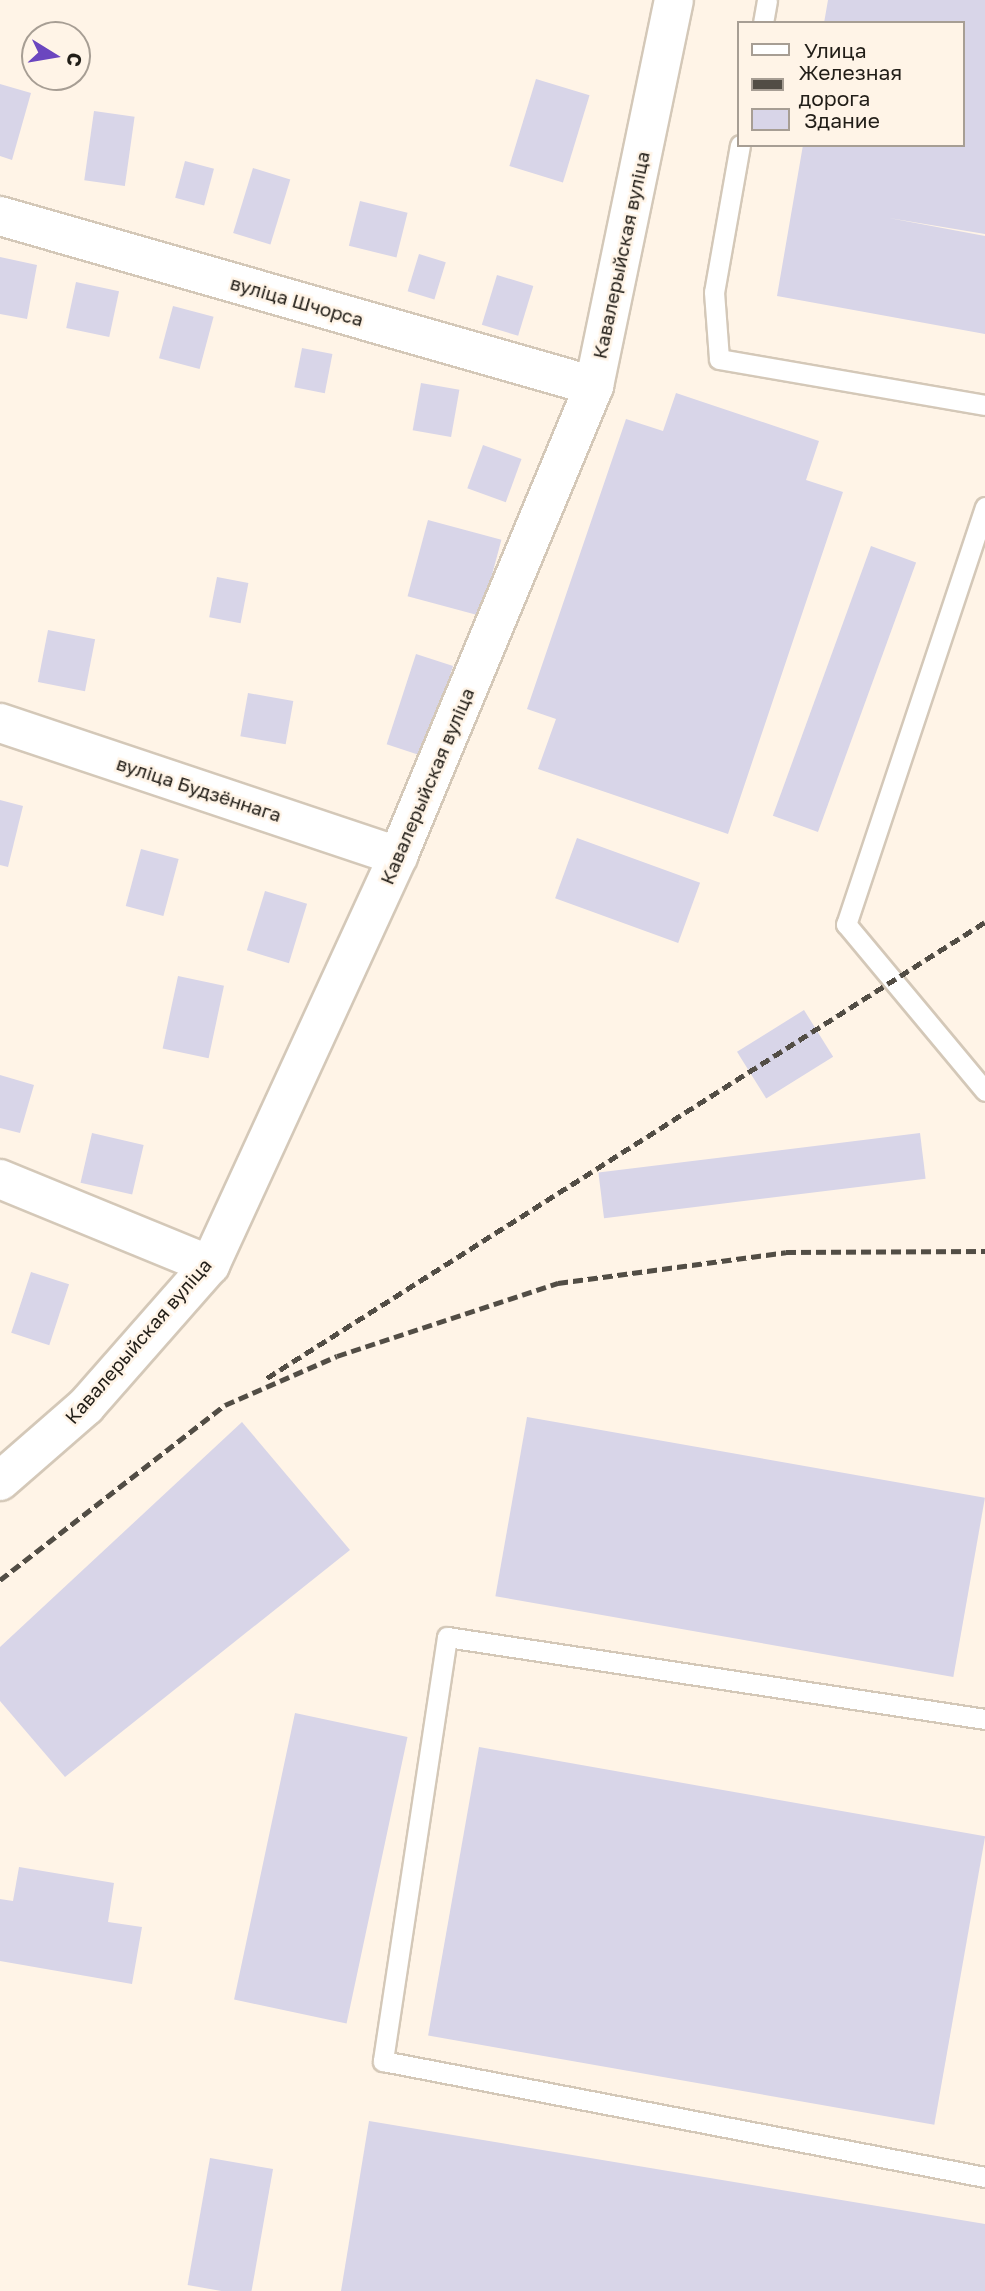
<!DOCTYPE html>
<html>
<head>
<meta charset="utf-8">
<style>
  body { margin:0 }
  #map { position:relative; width:985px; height:2291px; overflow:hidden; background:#fff4e7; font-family:"Golos Text",sans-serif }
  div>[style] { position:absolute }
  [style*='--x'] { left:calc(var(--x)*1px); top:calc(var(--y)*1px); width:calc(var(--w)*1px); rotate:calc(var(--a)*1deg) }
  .building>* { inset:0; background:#d8d5e8; transform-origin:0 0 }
  .roads { filter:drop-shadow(2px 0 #d4c8b8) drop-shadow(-2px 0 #d4c8b8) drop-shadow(0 2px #d4c8b8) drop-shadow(0 -2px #d4c8b8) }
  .service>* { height:19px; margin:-9.5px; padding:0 9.5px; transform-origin:9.5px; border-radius:9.5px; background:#fff }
  .minor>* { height:38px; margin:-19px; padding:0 19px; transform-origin:19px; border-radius:19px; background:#fff }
  .tertiary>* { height:38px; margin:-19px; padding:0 19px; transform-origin:19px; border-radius:19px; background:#fff }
  .rail>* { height:5px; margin-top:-2.5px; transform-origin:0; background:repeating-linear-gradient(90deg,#524d45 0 10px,transparent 0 15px) }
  span { translate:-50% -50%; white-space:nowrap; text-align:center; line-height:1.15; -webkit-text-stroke:5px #fff4e7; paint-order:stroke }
  .street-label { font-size:19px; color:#221e18 }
  .legend { position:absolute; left:737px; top:21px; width:228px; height:126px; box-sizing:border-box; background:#fff4e7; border:2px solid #a79e94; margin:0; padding:9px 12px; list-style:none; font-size:21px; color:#221e18 }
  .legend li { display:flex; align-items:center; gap:14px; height:35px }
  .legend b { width:35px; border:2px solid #a79e94 }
  .north { position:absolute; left:21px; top:21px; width:70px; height:70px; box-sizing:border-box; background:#fff4e7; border:2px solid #a79e94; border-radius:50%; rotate:101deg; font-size:19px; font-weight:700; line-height:28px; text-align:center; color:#221e18 }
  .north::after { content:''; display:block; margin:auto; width:24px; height:32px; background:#6b46bf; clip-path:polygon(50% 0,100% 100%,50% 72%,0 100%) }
</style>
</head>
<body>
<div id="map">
  <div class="building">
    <div style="clip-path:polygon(828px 0,985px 0,985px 234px,889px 218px,985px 236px,985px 334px,777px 296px,803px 145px,962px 145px,962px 23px,824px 23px)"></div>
    <div style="left:536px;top:79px;width:56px;height:91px;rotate:17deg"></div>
    <div style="clip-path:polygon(0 84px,31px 93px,12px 160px,0 156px)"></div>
    <div style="left:94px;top:111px;width:41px;height:70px;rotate:8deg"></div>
    <div style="left:185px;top:161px;width:30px;height:38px;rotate:15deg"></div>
    <div style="left:253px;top:168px;width:39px;height:68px;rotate:17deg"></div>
    <div style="left:360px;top:201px;width:49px;height:46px;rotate:14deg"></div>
    <div style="left:419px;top:254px;width:28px;height:39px;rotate:17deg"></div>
    <div style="clip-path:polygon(0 257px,37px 265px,27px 319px,0 314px)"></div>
    <div style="left:497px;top:275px;width:38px;height:52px;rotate:17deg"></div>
    <div style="left:76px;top:282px;width:44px;height:47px;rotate:12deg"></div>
    <div style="left:173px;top:306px;width:42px;height:54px;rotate:15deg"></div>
    <div style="left:302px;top:348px;width:31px;height:40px;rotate:11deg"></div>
    <div style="left:421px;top:383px;width:39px;height:48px;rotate:10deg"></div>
    <div style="clip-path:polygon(676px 393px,819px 441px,806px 480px,843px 492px,728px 834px,538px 769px,556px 719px,527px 709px,626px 419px,663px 431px)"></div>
    <div style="left:483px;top:445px;width:41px;height:46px;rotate:20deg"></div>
    <div style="left:428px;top:520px;width:76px;height:79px;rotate:15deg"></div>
    <div style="left:871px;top:546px;width:48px;height:287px;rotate:20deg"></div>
    <div style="left:217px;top:577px;width:32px;height:41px;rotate:11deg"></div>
    <div style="left:48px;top:630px;width:48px;height:53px;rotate:11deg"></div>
    <div style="left:416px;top:654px;width:39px;height:95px;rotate:18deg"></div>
    <div style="left:248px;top:693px;width:46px;height:44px;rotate:10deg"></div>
    <div style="clip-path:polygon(0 800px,23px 806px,8px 867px,0 865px)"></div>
    <div style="left:577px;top:838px;width:131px;height:64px;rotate:20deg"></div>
    <div style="left:141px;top:849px;width:39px;height:59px;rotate:15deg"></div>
    <div style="left:265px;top:891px;width:44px;height:62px;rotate:17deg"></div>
    <div style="left:178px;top:976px;width:47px;height:74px;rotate:12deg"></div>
    <div style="left:804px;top:1010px;width:55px;height:79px;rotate:58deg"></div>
    <div style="clip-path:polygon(0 1075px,34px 1085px,20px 1133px,0 1128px)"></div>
    <div style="left:92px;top:1133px;width:53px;height:51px;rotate:13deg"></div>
    <div style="left:920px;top:1133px;width:46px;height:324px;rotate:83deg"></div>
    <div style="left:31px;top:1272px;width:40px;height:64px;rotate:18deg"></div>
    <div style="left:527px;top:1417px;width:465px;height:182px;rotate:10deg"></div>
    <div style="clip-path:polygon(242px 1422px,350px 1550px,65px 1777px,0 1701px,0 1647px)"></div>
    <div style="left:295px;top:1713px;width:115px;height:293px;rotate:12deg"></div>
    <div style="left:479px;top:1747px;width:514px;height:293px;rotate:10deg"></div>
    <div style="clip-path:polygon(19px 1867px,114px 1883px,108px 1922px,142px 1927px,132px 1984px,0 1961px,0 1899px,13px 1901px)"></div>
    <div style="clip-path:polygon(369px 2121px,985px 2224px,985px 2291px,341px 2291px)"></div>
    <div style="left:210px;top:2158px;width:64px;height:129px;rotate:10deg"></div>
  </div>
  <div class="roads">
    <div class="service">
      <div style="--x:763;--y:23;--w:23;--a:-80"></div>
      <div style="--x:740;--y:145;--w:149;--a:100"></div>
      <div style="--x:714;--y:292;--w:67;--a:85.7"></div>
      <div style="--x:719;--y:359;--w:270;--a:9.8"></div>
      <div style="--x:985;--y:507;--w:440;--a:108.4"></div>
      <div style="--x:846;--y:924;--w:217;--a:50.2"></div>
      <div style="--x:985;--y:1719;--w:544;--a:-171.33"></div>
      <div style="--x:447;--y:1637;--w:429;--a:98.6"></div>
      <div style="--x:383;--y:2061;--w:613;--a:10.91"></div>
    </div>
    <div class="minor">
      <div style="--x:0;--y:216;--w:618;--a:15.97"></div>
      <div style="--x:0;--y:1179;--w:227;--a:22.3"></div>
      <div style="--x:0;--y:1481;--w:114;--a:-41.1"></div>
      <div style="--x:86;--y:1406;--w:188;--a:-48.7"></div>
      <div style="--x:210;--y:1265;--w:450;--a:-65.3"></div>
      <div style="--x:398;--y:856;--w:509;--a:-67.36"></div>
      <div style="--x:594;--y:386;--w:394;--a:-78.3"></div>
    </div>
    <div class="tertiary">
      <div style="--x:0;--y:723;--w:420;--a:18.5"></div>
    </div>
  </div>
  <div class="rail">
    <div style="--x:267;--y:1378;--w:851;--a:-32.42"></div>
    <div style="--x:0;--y:1580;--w:285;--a:-37.9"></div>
    <div style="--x:225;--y:1405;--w:122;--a:-23.6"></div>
    <div style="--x:337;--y:1356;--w:233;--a:-18.3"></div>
    <div style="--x:558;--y:1283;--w:230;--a:-7.7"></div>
    <div style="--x:786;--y:1252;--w:199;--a:-0.3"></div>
  </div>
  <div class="street-label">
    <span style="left:621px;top:255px;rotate:-78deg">Кавалерыйская вуліца</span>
    <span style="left:297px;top:301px;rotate:16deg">вуліца Шчорса</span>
    <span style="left:427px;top:786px;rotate:-67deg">Кавалерыйская вуліца</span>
    <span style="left:199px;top:789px;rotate:18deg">вуліца Будзённага</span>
    <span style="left:138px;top:1341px;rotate:-49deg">Кавалерыйская вуліца</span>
  </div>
  <ul class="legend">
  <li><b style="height:9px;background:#fff"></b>Улица</li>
  <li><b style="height:9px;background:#524d45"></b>Железная дорога</li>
  <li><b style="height:19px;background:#d8d5e8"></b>Здание</li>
  </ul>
  <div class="north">С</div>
</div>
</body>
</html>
